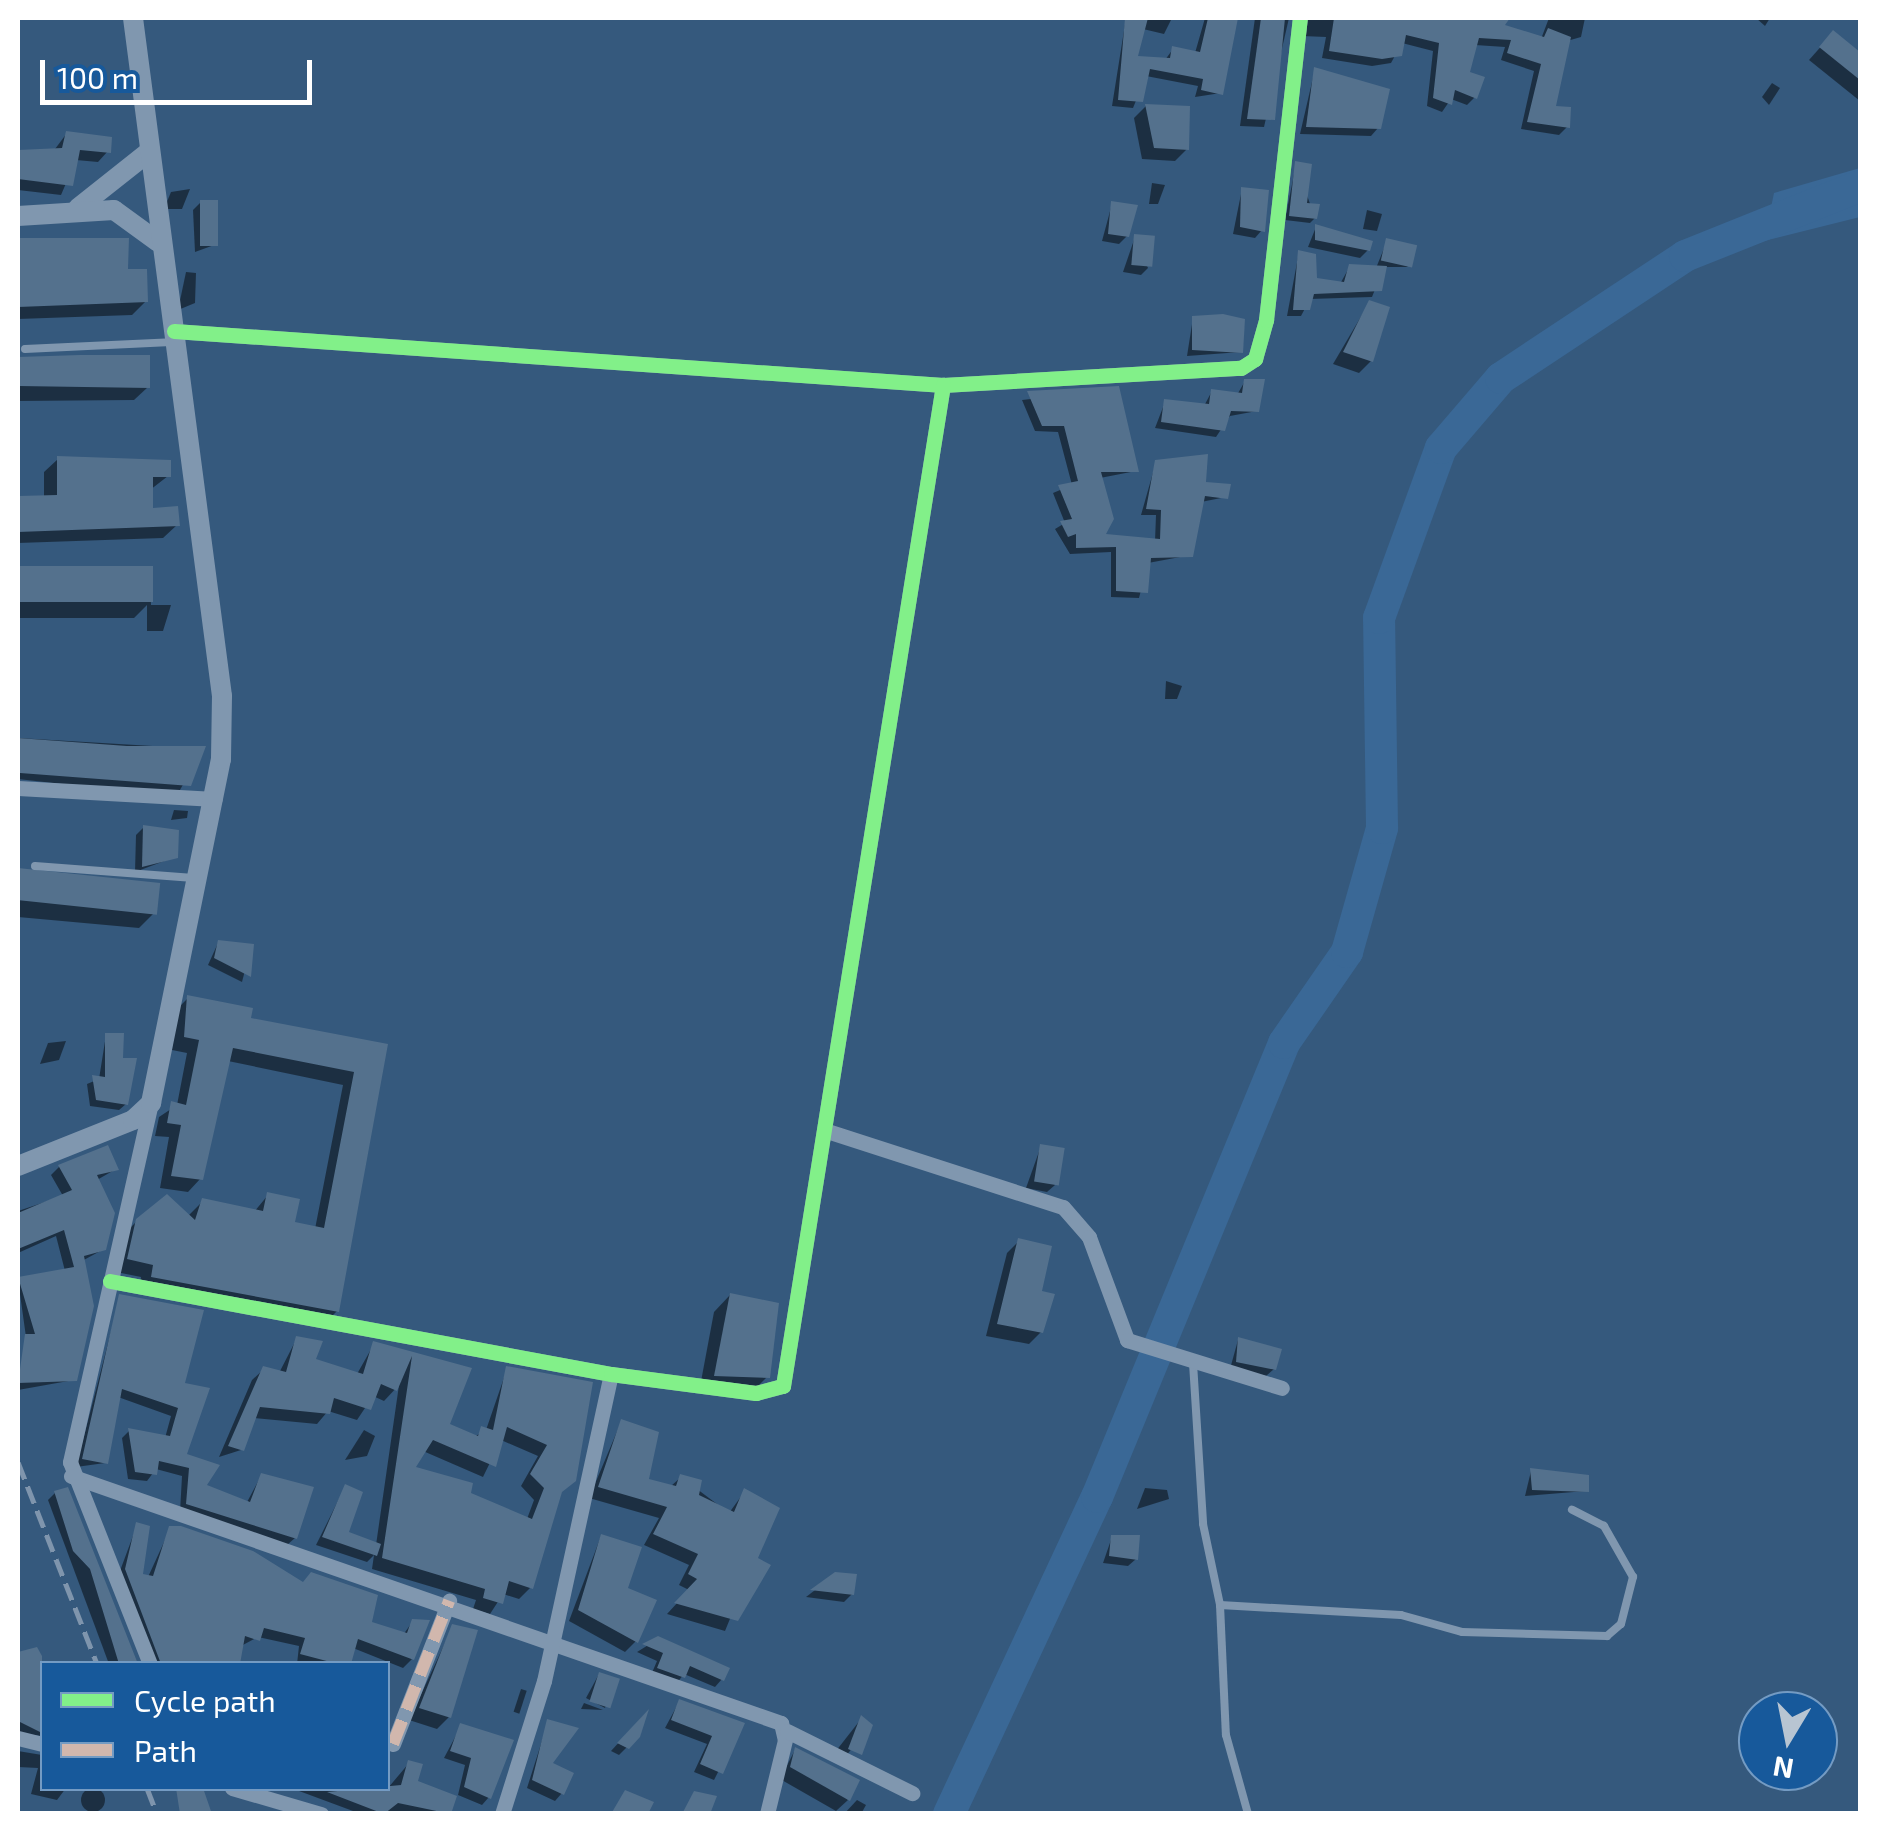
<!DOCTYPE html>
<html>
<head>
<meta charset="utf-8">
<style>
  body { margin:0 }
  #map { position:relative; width:1878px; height:1831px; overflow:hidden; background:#35597d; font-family:"Exo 2",sans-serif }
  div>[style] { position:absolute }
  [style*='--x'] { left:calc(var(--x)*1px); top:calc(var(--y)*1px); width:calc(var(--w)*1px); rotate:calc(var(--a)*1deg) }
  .water>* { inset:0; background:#3a6896 }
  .shadow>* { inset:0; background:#0007; transform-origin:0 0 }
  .round { border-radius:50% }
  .river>* { height:32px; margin:-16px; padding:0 16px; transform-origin:16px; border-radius:16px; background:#3a6896 }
  .building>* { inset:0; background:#54718d; transform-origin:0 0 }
  .service>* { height:8px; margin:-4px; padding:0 4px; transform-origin:4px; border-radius:4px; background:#8097af }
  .minor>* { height:15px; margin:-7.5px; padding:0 7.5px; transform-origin:7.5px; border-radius:7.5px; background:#8097af }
  .tertiary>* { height:20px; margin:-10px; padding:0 10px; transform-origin:10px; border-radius:10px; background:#8097af }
  .rail>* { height:5px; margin-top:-2.5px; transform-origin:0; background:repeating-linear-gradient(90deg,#7f95ad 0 18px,transparent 0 26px) }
  .quiet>* { height:12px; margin-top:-6px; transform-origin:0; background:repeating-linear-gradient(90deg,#d1b7ad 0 25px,transparent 0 37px) }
  .cycleway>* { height:15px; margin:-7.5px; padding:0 7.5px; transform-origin:7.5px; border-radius:7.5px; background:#82f089 }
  span { translate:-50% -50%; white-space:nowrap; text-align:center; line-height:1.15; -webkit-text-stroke:8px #17599b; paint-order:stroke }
  .frame { position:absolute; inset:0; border:20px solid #fff; pointer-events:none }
  .legend { position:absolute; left:40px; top:1661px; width:350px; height:130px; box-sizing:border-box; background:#17599b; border:2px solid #749bc3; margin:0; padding:12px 18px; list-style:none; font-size:30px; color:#fff }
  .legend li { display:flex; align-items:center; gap:20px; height:50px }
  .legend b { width:50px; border:2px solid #749bc3 }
  .north { position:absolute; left:1738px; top:1691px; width:100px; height:100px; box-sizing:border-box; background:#17599b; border:2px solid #749bc3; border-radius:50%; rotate:190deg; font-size:28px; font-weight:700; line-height:40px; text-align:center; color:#fff }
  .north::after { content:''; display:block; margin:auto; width:35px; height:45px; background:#b8c5d2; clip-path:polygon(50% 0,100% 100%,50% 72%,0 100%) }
  .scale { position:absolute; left:40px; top:60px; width:272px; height:45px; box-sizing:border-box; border:5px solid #fff; border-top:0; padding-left:12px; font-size:30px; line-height:35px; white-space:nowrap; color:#fff; -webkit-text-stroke:8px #17599b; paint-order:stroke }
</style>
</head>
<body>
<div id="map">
  <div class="water">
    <div style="clip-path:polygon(1860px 168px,1860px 217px,1764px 241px,1774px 193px)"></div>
  </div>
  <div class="shadow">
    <div style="clip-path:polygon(1126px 18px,1172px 18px,1164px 34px,1143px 29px,1135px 58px,1165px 60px,1173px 49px,1195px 53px,1205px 18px,1236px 18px,1221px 93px,1195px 97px,1198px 86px,1146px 76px,1133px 108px,1112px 106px)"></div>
    <div style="clip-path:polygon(1255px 18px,1289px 18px,1264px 127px,1240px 126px)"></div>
    <div style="clip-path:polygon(1294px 18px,1507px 18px,1502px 26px,1541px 39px,1549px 18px,1585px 18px,1581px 37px,1567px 41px,1553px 108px,1567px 127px,1559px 135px,1521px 129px,1534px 71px,1501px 60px,1505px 47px,1475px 45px,1467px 73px,1475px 97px,1467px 105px,1451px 99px,1442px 112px,1427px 106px,1433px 51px,1402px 43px,1391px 63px,1372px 66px,1322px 58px,1326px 37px,1302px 36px)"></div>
    <div style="clip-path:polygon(1756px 18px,1770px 18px,1765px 26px)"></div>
    <div style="clip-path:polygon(1833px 33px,1860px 55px,1860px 101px,1809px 60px)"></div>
    <div style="clip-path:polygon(1315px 69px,1378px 128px,1371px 136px,1300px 134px)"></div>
    <div style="clip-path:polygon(1772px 83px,1780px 88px,1769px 105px,1762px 97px)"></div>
    <div style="clip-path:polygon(1146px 106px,1187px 149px,1175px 161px,1142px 159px,1134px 118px)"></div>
    <div style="clip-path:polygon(67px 133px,108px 151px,98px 162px,76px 160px,61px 195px,18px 190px,18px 153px,55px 149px)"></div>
    <div style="clip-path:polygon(1296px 164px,1315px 218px,1310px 223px,1285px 220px)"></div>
    <div style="clip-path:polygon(1152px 183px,1165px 185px,1158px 204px,1149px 204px)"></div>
    <div style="clip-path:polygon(190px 189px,182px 209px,164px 209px,171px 192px)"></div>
    <div style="clip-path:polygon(1242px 189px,1262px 230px,1255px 238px,1233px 234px)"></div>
    <div style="clip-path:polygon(201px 202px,217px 244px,195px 252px,193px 210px)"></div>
    <div style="clip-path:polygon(1112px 204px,1127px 236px,1119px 244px,1102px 241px)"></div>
    <div style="clip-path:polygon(1367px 210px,1382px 214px,1377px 231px,1363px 229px)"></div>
    <div style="clip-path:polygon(1316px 227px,1368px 250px,1360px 258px,1308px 247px)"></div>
    <div style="clip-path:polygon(1135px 237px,1148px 268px,1141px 275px,1123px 272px)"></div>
    <div style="clip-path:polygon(18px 240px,126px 240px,126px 272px,146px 301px,132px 315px,18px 319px)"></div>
    <div style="clip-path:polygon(1387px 241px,1408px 267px,1384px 267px,1372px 297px,1310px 299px,1301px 316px,1287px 316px,1299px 252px,1314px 281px,1340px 284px,1350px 266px,1376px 268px)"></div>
    <div style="clip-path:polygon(186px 272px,196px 273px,195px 303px,178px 310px)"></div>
    <div style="clip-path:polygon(1369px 303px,1371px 361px,1359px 373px,1333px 364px)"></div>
    <div style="clip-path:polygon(1193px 318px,1241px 352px,1187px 356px)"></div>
    <div style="clip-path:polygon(147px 358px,148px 387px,134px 400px,18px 401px,18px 360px)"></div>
    <div style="clip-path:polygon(1245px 381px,1257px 411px,1230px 416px,1216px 437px,1155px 428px,1165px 402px,1204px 406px,1212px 391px,1237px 395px)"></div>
    <div style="clip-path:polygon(1117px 389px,1136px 471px,1100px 478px,1102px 536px,1155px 541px,1156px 515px,1141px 515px,1156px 462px,1226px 497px,1201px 502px,1191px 555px,1148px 563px,1139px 598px,1111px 597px,1111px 552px,1070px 554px,1055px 529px,1065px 523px,1053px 493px,1072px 485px,1058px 432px,1035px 431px,1022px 400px)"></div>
    <div style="clip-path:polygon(58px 459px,168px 476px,150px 490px,151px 510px,177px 525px,163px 538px,18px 543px,18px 498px,44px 498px,44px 472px)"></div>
    <div style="clip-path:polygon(150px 569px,151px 605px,171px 605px,163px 631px,147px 631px,147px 605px,134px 618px,18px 618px,19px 570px)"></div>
    <div style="clip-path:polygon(1166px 681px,1182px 686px,1177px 699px,1165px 699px)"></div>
    <div style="clip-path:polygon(18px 738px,203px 749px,176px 797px,18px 779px)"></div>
    <div style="clip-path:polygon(174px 810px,188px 811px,187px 818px,171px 820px)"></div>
    <div style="clip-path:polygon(143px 828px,175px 857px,135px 872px,136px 835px)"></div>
    <div style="clip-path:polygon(18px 871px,155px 912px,139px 928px,18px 917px)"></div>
    <div style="clip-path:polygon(218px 943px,251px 947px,242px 982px,208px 965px)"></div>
    <div style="clip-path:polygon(188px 998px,248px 1020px,386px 1046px,337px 1311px,324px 1324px,139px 1290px,141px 1277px,116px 1272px,124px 1234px,138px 1220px,188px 1216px,203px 1201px,254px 1212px,268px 1195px,292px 1224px,315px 1229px,343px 1085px,228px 1061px,201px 1178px,188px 1192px,160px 1188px,169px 1137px,155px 1136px,159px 1117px,177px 1105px,187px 1053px,172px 1050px,175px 1011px)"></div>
    <div style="clip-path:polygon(106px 1035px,126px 1104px,119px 1110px,90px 1106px,87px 1084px,99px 1079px)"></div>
    <div style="clip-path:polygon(66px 1041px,59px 1060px,40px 1064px,48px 1043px)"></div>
    <div style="clip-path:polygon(1041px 1146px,1055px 1185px,1047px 1192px,1026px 1188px)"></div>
    <div style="clip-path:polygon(59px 1167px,116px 1169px,97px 1180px,104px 1249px,82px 1261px,74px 1380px,18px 1390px,26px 1337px,18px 1280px,65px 1271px,56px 1236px,18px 1253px,18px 1211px,63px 1196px,51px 1175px)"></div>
    <div style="clip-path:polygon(1019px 1241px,1039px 1293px,1041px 1332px,1029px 1344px,986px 1336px,1007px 1253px)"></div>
    <div style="clip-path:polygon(730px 1295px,768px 1376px,751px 1393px,699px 1392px,714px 1312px)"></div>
    <div style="clip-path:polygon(120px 1297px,182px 1385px,184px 1455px,203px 1487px,246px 1504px,261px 1476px,295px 1538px,287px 1545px,180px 1512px,182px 1476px,156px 1469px,147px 1481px,128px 1479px,122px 1438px,129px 1431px,165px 1438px,171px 1416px,118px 1397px,105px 1463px,76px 1467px)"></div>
    <div style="clip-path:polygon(evenodd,297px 1338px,313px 1361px,357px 1374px,374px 1344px,468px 1370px,447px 1426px,474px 1437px,486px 1430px,507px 1369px,590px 1384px,530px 1588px,519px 1599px,503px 1594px,490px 1614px,473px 1609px,476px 1600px,372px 1569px,374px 1555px,367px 1562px,316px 1545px,345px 1487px,346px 1534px,376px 1545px,399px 1385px,384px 1401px,373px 1396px,357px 1420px,328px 1411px,317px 1424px,253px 1418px,241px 1450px,219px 1457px,252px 1380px,264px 1369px,279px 1373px,297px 1338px,501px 1440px,538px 1456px,521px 1486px,534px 1500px,527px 1519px,412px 1469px,423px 1451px,483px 1477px,501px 1440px)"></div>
    <div style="clip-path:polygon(1238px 1340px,1274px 1369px,1266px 1376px,1230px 1369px)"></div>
    <div style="clip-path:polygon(621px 1422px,646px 1480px,670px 1487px,681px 1477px,729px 1513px,745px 1491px,754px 1560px,725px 1631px,667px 1614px,689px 1590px,679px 1585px,689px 1565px,644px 1545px,659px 1518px,589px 1498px)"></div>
    <div style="clip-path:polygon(364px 1430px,375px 1436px,367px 1456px,345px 1460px)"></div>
    <div style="clip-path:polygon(1531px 1471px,1586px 1491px,1525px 1496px)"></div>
    <div style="clip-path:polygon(1145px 1488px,1167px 1490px,1169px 1499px,1137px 1509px)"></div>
    <div style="clip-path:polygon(55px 1493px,135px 1664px,109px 1664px,48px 1500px)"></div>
    <div style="clip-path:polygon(137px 1525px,141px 1575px,148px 1577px,170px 1529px,370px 1623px,403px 1635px,413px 1621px,412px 1659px,403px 1668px,353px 1648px,348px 1664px,297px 1664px,299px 1646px,258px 1637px,241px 1646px,237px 1664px,150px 1664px,117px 1579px)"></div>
    <div style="clip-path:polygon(601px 1536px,636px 1641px,625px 1652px,569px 1621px)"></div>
    <div style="clip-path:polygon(1112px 1537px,1136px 1559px,1128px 1566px,1103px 1563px)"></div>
    <div style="clip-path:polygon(836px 1574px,852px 1594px,844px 1602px,806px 1597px)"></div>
    <div style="clip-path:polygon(453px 1626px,449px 1717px,437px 1729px,409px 1720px)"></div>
    <div style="clip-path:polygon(658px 1639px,722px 1679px,715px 1687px,684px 1674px,676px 1684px,651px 1675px,657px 1661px,637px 1652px)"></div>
    <div style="clip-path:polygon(35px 1650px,42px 1676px,42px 1736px,18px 1733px,18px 1655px)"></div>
    <div style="clip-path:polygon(599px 1674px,616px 1680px,605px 1708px,586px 1698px)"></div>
    <div style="left:521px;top:1689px;width:6px;height:24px;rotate:18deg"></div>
    <div style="clip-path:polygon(679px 1702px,742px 1725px,714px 1780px,694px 1772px,707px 1744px,665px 1728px)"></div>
    <div style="clip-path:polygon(584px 1703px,603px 1710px,581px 1709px)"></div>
    <div style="clip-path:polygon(644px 1715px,638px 1736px,619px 1755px,611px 1751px)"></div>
    <div style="left:861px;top:1719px;width:11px;height:42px;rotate:38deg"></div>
    <div style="clip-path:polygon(548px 1722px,549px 1764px,562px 1793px,555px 1801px,527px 1788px)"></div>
    <div style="clip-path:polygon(461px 1726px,489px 1797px,482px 1805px,458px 1795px,465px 1765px,444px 1758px)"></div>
    <div style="clip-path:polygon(795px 1750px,848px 1800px,836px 1811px,780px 1779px)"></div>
    <div style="clip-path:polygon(18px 1751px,42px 1755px,42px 1788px,66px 1788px,57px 1800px,31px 1794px,38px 1768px,18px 1767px)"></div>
    <div style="clip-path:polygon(409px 1763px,415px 1783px,454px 1798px,448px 1814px,361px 1814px,291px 1788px,388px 1788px)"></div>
    <div class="round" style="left:81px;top:1788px;width:24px;height:24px"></div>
    <div style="clip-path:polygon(857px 1800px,866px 1805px,861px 1814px,844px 1814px)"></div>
  </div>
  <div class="river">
    <div style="--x:949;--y:1814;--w:350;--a:-65"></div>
    <div style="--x:1097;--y:1497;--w:491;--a:-67.6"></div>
    <div style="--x:1284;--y:1043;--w:111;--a:-55.3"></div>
    <div style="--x:1347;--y:952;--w:129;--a:-74.2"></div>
    <div style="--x:1382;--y:828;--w:210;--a:-90.8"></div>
    <div style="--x:1379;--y:618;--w:181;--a:-70"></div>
    <div style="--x:1441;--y:448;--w:92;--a:-49.4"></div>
    <div style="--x:1501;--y:378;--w:221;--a:-33.5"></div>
    <div style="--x:1685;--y:256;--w:188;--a:-21.8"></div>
  </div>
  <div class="building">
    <div style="clip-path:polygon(1125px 18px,1148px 18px,1138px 56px,1170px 58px,1172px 46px,1200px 52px,1208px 18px,1238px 18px,1223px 95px,1201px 90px,1203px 79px,1150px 69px,1143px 102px,1118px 100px)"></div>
    <div style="clip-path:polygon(1261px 18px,1285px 18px,1275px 120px,1247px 119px)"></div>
    <div style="clip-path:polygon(1334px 18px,1510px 18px,1505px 25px,1544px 37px,1548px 28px,1571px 37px,1556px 106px,1571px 107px,1570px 128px,1527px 122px,1541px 64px,1507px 53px,1511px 40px,1479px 38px,1470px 72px,1485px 77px,1477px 99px,1455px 90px,1452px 105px,1433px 98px,1439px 43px,1406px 35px,1402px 56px,1382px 59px,1329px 51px)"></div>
    <div style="clip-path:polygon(1833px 30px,1860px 52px,1860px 80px,1819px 47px)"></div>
    <div style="clip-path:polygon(1314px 67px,1390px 89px,1381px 129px,1306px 127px)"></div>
    <div style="clip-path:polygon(1145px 104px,1190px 106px,1189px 150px,1154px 148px)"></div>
    <div style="clip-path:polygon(66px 131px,112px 137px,111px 153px,80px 150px,73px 186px,18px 179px,18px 150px,62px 148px)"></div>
    <div style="clip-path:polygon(1295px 161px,1312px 164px,1307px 203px,1320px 204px,1317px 219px,1289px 216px)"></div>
    <div style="clip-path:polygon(1241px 187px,1269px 190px,1265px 232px,1240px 227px)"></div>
    <div style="left:200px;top:200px;width:18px;height:46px"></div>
    <div style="clip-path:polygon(1111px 201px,1138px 205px,1129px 237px,1108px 234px)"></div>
    <div style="clip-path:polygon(1315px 224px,1373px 241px,1370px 251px,1315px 240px)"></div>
    <div style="left:1134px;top:234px;width:21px;height:31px;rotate:5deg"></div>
    <div style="clip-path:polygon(18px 238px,129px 238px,128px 269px,147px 269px,148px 302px,18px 307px)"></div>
    <div style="left:1386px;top:238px;width:32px;height:23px;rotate:13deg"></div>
    <div style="clip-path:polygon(1298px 250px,1316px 254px,1317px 278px,1344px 282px,1349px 264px,1387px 266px,1382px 291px,1314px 294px,1310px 310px,1293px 310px)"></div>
    <div style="clip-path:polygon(1369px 300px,1390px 307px,1373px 362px,1343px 352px)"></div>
    <div style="clip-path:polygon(1223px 314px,1245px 319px,1243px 353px,1192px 350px,1192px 316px)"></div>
    <div style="clip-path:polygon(80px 355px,150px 355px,150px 388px,18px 386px,18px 357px)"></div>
    <div style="clip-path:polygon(1244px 379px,1265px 379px,1259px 412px,1231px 411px,1225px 431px,1161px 422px,1164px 399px,1209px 404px,1211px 389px,1242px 393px)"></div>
    <div style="clip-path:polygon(1119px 386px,1139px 472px,1101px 472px,1114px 519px,1106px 534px,1160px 539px,1161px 510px,1146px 509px,1155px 460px,1208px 454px,1206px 482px,1231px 484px,1228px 499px,1205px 496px,1193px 557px,1151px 558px,1148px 593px,1116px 591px,1116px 547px,1076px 548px,1076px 534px,1068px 537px,1060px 521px,1072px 519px,1058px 485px,1078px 481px,1064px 426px,1042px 426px,1027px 391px)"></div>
    <div style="clip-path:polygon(57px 456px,171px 460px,171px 477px,153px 477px,153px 508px,178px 506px,180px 526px,18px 532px,18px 496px,57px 495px)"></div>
    <div style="left:153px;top:566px;width:36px;height:135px;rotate:90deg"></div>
    <div style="clip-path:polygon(18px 738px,127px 746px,206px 746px,191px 786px,20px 773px)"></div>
    <div style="clip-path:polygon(143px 825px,179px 830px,178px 858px,142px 867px)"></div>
    <div style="left:18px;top:868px;width:143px;height:32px;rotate:6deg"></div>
    <div style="clip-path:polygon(218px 940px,254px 944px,251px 977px,214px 958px)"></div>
    <div style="clip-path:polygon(187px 995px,253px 1008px,251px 1018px,388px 1044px,339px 1312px,151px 1277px,153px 1265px,127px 1259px,136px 1219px,167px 1194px,195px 1220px,202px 1198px,263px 1211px,267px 1192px,300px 1199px,295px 1222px,324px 1228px,354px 1072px,233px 1048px,203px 1180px,171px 1176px,181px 1125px,167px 1123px,171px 1101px,186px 1105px,199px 1040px,184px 1037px)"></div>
    <div style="clip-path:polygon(105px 1033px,124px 1033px,123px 1058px,137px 1058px,128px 1105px,96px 1100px,92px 1075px,105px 1077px)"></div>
    <div style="left:1040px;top:1144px;width:25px;height:38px;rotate:9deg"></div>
    <div style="clip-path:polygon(108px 1145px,119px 1170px,97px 1175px,115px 1213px,106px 1250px,84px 1256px,94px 1306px,77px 1381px,18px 1383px,25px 1334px,35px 1334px,18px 1277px,74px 1267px,64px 1230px,18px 1249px,18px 1213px,72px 1190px,58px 1165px)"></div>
    <div style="clip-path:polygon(1018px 1238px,1052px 1246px,1042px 1291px,1055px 1294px,1043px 1333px,997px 1324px)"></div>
    <div style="clip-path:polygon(730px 1293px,779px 1303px,770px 1378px,714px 1376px)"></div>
    <div style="clip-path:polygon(119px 1294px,204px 1310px,185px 1383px,210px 1388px,187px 1454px,220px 1465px,207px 1485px,250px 1502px,261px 1473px,314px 1487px,297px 1539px,186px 1504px,189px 1468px,159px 1461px,157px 1475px,135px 1472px,128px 1428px,170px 1436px,178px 1408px,122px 1389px,108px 1464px,82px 1459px)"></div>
    <div style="clip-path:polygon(evenodd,296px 1336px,323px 1341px,316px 1359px,363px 1374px,373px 1341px,472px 1368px,450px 1424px,478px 1436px,481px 1426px,493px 1430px,506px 1366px,593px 1382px,576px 1481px,562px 1492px,533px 1589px,509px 1581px,503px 1604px,483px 1598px,485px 1589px,382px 1558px,412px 1356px,397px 1391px,381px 1384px,371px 1410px,334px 1398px,330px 1414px,260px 1407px,244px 1451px,228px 1446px,263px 1366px,286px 1372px,296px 1336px,507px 1427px,547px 1445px,530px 1474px,544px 1488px,532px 1519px,471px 1493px,473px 1483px,416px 1467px,433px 1440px,496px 1467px,507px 1427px)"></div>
    <div style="clip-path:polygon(1238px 1337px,1282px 1349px,1276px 1370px,1236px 1362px)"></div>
    <div style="clip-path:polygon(621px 1419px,659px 1432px,649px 1479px,676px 1486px,680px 1474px,702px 1480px,699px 1495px,734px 1512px,744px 1488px,780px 1508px,758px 1558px,771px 1565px,738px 1621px,674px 1603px,697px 1579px,688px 1574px,698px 1554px,653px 1534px,667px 1507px,598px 1487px)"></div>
    <div style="clip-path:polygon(1530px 1468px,1589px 1475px,1589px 1492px,1532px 1490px)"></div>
    <div style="clip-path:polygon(345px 1484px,363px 1492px,349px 1532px,381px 1544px,377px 1556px,322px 1537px)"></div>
    <div style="clip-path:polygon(68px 1487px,138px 1664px,119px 1664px,90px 1569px,73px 1551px,54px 1491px)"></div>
    <div style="clip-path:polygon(136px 1522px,150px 1526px,143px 1574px,153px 1576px,169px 1526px,181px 1526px,253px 1551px,303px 1582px,311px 1572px,378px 1595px,372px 1622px,407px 1633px,412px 1619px,430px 1620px,414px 1660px,358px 1639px,351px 1664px,338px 1664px,300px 1654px,305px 1638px,264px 1628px,260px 1641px,245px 1636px,240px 1664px,161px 1664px,125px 1569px)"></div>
    <div style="clip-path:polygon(601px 1534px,642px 1547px,628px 1588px,657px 1600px,638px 1643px,578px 1610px)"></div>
    <div style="clip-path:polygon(1111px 1535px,1140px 1535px,1138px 1560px,1109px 1556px)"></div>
    <div style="clip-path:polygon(835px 1572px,857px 1574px,854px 1595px,810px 1590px)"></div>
    <div style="clip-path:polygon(452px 1624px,478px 1630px,451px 1718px,419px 1708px)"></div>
    <div style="clip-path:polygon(658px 1636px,730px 1668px,724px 1681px,690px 1666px,685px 1678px,657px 1668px,663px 1653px,642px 1644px)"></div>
    <div style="clip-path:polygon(37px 1647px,42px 1656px,42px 1733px,18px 1721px,18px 1652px)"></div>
    <div style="left:599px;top:1672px;width:22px;height:31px;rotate:18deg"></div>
    <div style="clip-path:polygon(679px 1699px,745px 1723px,723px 1774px,700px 1764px,712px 1736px,671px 1720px)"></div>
    <div style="clip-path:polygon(649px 1709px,640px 1737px,629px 1749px,617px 1743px)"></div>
    <div style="clip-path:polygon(861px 1715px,873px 1725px,862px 1755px,848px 1749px)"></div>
    <div style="clip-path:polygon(547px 1719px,579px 1728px,553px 1763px,574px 1773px,564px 1795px,532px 1780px)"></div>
    <div style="clip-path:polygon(460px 1723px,514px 1740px,491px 1799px,464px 1787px,471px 1758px,450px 1751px)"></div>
    <div style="clip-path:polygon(795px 1747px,860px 1780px,850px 1801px,790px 1767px)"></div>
    <div style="clip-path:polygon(408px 1760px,423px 1764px,418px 1781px,457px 1796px,451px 1814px,398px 1803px,384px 1814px,327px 1792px,401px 1785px)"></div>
    <div style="clip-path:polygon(176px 1788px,203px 1788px,212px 1814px,180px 1814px)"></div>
    <div style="clip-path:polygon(625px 1790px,654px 1802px,648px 1814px,611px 1814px)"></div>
    <div style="clip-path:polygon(694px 1791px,717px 1796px,710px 1814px,682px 1814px)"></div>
  </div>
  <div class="service">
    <div style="--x:25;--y:349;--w:146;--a:-2.7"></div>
    <div style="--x:35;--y:866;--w:159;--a:4.3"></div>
    <div style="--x:1193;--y:1363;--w:161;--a:86.4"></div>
    <div style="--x:1203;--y:1524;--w:83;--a:78.1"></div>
    <div style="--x:1220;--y:1605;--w:181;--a:3.2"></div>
    <div style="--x:1401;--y:1615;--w:63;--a:15.6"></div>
    <div style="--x:1462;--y:1632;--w:145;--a:1.6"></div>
    <div style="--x:1607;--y:1636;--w:18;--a:-41"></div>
    <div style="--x:1621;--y:1624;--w:49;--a:-75.7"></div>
    <div style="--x:1633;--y:1577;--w:59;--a:-119.6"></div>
    <div style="--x:1604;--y:1526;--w:36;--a:-153"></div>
    <div style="--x:1220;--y:1605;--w:130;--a:87.4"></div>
    <div style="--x:1226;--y:1735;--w:82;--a:74.4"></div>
  </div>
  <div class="minor">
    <div style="--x:174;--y:331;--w:771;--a:4.02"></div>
    <div style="--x:943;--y:385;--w:298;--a:-3.3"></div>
    <div style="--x:1241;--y:368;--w:17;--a:-33"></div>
    <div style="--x:1255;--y:359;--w:41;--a:-74.2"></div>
    <div style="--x:1266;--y:320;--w:304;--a:-83.6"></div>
    <div style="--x:18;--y:788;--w:197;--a:3.2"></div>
    <div style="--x:824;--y:1130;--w:251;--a:17.9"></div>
    <div style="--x:1063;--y:1207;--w:40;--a:49"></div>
    <div style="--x:1089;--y:1237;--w:110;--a:69.7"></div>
    <div style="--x:1127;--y:1340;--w:162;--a:17.2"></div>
    <div style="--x:110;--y:1281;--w:510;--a:10.52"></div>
    <div style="--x:611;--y:1374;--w:146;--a:7.5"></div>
    <div style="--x:756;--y:1393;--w:28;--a:-15"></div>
    <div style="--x:783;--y:1386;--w:1014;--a:-80.92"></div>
    <div style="--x:71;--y:1476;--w:752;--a:19.18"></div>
    <div style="--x:781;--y:1723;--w:17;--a:77"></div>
    <div style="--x:785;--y:1740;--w:76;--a:103.7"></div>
    <div style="--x:150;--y:1664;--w:217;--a:-111.6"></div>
    <div style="--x:70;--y:1462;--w:368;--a:-77.3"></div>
    <div style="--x:787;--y:1731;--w:140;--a:26.4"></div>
    <div style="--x:18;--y:1738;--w:25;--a:14"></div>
    <div style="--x:393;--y:1744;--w:154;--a:-68.6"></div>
    <div style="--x:232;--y:1788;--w:93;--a:16.3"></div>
    <div style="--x:502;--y:1814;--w:139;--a:-72.5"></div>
    <div style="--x:544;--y:1681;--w:314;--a:-77.7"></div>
  </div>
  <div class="tertiary">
    <div style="--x:78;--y:208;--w:92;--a:-38.4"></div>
    <div style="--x:18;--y:216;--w:96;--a:-3.6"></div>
    <div style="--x:114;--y:210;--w:54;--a:36"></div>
    <div style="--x:18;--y:1166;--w:124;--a:-21.8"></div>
    <div style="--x:133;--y:1120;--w:25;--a:-43"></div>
    <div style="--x:151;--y:1103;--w:351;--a:-78.5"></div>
    <div style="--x:221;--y:759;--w:63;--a:-89.1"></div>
    <div style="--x:222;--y:696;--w:684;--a:-97.48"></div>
  </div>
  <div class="rail">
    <div style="--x:18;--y:1462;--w:217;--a:68.6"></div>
    <div style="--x:147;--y:1788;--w:28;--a:69"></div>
  </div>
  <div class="quiet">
    <div style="--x:393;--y:1744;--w:154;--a:-68.6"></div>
  </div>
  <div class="cycleway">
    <div style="--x:174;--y:331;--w:771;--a:4.02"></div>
    <div style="--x:943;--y:385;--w:298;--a:-3.3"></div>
    <div style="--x:1241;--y:368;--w:17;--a:-33"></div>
    <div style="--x:1255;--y:359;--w:41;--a:-74.2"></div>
    <div style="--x:1266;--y:320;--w:304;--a:-83.6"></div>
    <div style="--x:110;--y:1281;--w:510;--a:10.52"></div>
    <div style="--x:611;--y:1374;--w:146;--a:7.5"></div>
    <div style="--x:756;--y:1393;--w:28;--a:-15"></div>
    <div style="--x:783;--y:1386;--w:1014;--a:-80.92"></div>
  </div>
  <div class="frame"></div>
  <ul class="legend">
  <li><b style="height:12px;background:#82f089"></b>Cycle path</li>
  <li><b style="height:12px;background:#d1b7ad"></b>Path</li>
  </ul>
  <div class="north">N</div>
  <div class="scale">100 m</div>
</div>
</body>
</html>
